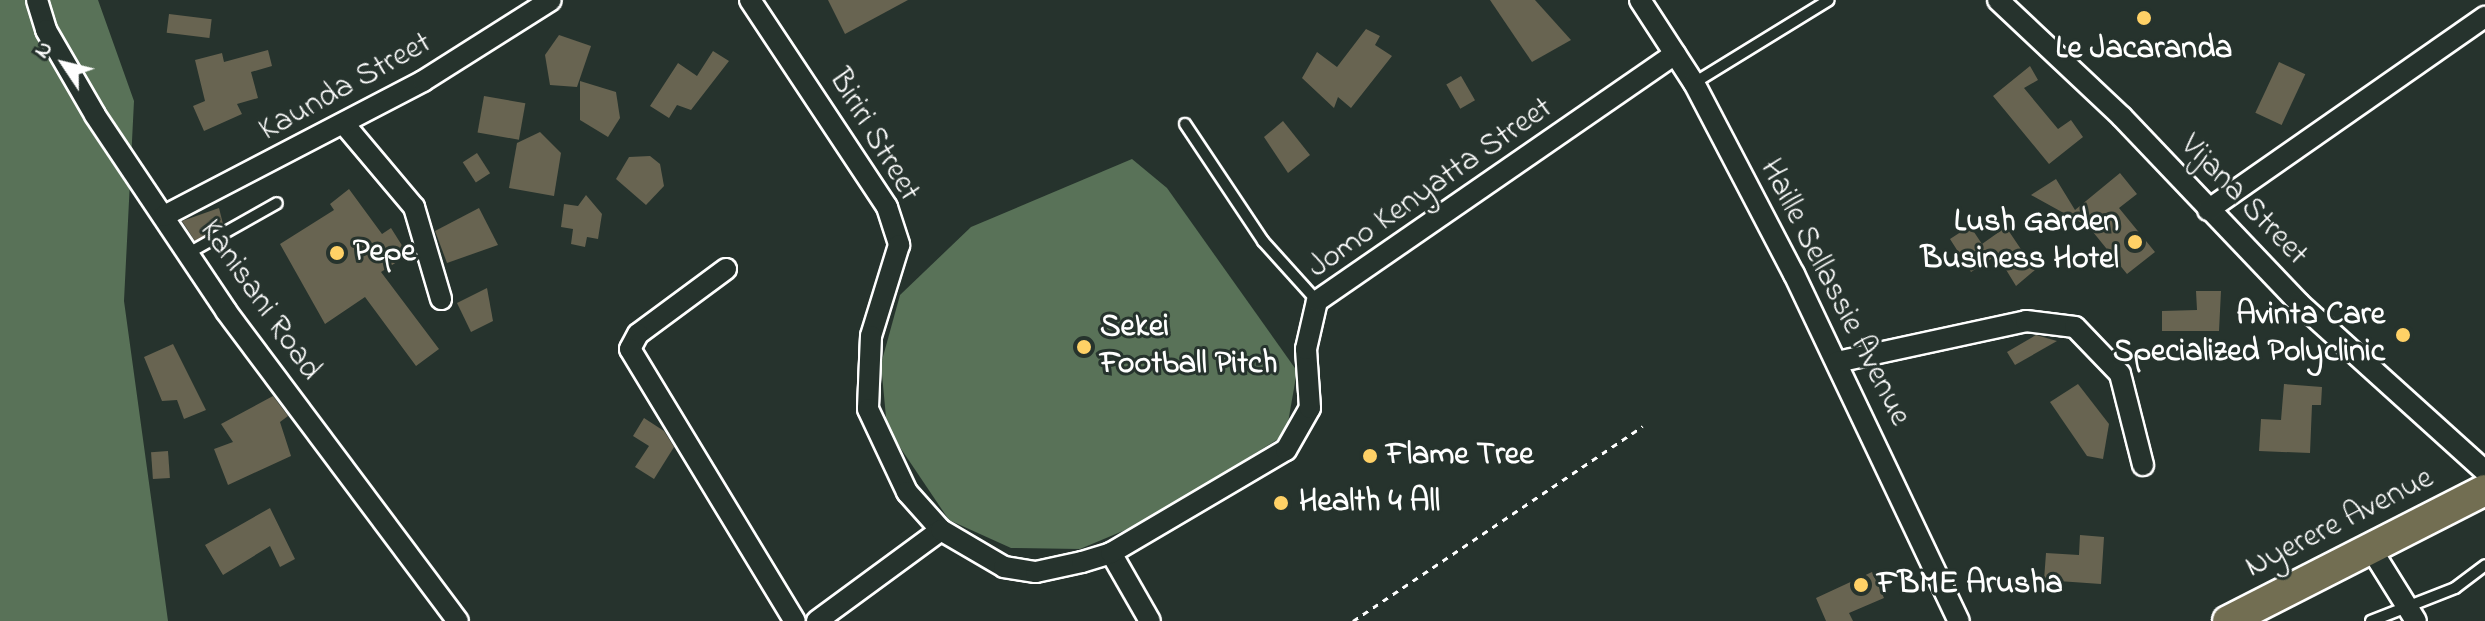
<!DOCTYPE html>
<html>
<head>
<meta charset="utf-8">
<style>
  body { margin:0 }
  #map { position:relative; width:2485px; height:621px; overflow:hidden; background:#26332d; font-family:"Indie Flower",sans-serif }
  div>[style] { position:absolute }
  [style*='--x'] { left:calc(var(--x)*1px); top:calc(var(--y)*1px); width:calc(var(--w)*1px); rotate:calc(var(--a)*1deg) }
  .green>* { inset:0; background:#597258 }
  .building>* { inset:0; background:#686451; transform-origin:0 0 }
  .path>* { height:3px; margin-top:-1.5px; transform-origin:0; background:repeating-linear-gradient(90deg,#fff 0 6px,transparent 0 12px) }
  .roads { filter:drop-shadow(2px 0 #fff) drop-shadow(-2px 0 #fff) drop-shadow(0 2px #fff) drop-shadow(0 -2px #fff) }
  .lane>* { height:10px; margin:-5px; padding:0 5px; transform-origin:5px; border-radius:5px; background:#26332d }
  .street>* { height:20px; margin:-10px; padding:0 10px; transform-origin:10px; border-radius:10px; background:#26332d }
  .primary>* { height:30px; margin:-15px; padding:0 15px; transform-origin:15px; border-radius:15px; background:#726e52 }
  .dots>* { width:22px; height:22px; translate:-50% -50%; box-sizing:border-box; border:4px solid #26332d; border-radius:50% }
  span { translate:-50% -50%; white-space:nowrap; text-align:center; line-height:1.15; -webkit-text-stroke:6px #26332d; paint-order:stroke }
  .poi-label { font-size:32px; color:#fff; font-weight:700 }
  .right { translate:-100% -50%; text-align:right }
  .left { translate:0 -50%; text-align:left }
  .street-label { font-size:32px; color:#fff }
  .north { position:absolute; left:24px; top:24px; width:80px; height:80px; -webkit-text-stroke:6px #26332d; paint-order:stroke; rotate:305deg; font-size:22px; font-weight:700; line-height:32px; text-align:center; color:#fff }
  .north::after { content:''; display:block; margin:auto; width:28px; height:36px; background:#fff; clip-path:polygon(50% 0,100% 100%,50% 72%,0 100%) }
</style>
</head>
<body>
<div id="map">
  <div class="green">
    <div style="clip-path:polygon(0 0,98px 0,134px 101px,124px 301px,168px 621px,0 621px)"></div>
    <div style="clip-path:polygon(1132px 159px,1167px 188px,1297px 371px,1286px 434px,1149px 520px,1080px 549px,1011px 548px,949px 520px,887px 428px,881px 364px,900px 295px,971px 227px)"></div>
  </div>
  <div class="building">
    <div style="clip-path:polygon(828px 0,908px 0,845px 34px)"></div>
    <div style="clip-path:polygon(1490px 0,1535px 0,1571px 40px,1532px 62px)"></div>
    <div style="left:169px;top:14px;width:43px;height:19px;rotate:7deg"></div>
    <div style="clip-path:polygon(1366px 29px,1380px 36px,1375px 45px,1392px 56px,1351px 108px,1338px 97px,1334px 108px,1302px 78px,1317px 52px,1337px 67px)"></div>
    <div style="clip-path:polygon(559px 35px,591px 46px,577px 87px,550px 85px,545px 55px)"></div>
    <div style="clip-path:polygon(268px 50px,272px 66px,251px 72px,258px 98px,237px 104px,242px 114px,204px 131px,193px 106px,205px 101px,195px 60px,222px 53px,224px 62px)"></div>
    <div style="clip-path:polygon(713px 51px,729px 61px,691px 110px,677px 105px,669px 118px,650px 106px,678px 63px,697px 76px)"></div>
    <div style="left:2279px;top:62px;width:29px;height:56px;rotate:25deg"></div>
    <div style="clip-path:polygon(2030px 66px,2038px 80px,2024px 88px,2058px 129px,2071px 120px,2083px 137px,2049px 164px,1993px 96px)"></div>
    <div style="left:1461px;top:76px;width:28px;height:17px;rotate:60deg"></div>
    <div style="clip-path:polygon(580px 81px,616px 92px,620px 118px,608px 137px,580px 120px)"></div>
    <div style="left:484px;top:96px;width:42px;height:37px;rotate:10deg"></div>
    <div style="clip-path:polygon(1283px 121px,1310px 155px,1288px 173px,1264px 137px)"></div>
    <div style="clip-path:polygon(540px 132px,561px 153px,554px 196px,509px 188px,517px 143px)"></div>
    <div style="left:477px;top:153px;width:24px;height:17px;rotate:57deg"></div>
    <div style="clip-path:polygon(650px 156px,660px 164px,664px 186px,646px 205px,616px 179px,629px 157px)"></div>
    <div style="clip-path:polygon(2120px 173px,2137px 194px,2119px 208px,2155px 252px,2127px 274px,2089px 227px,2031px 195px,2056px 179px,2075px 210px)"></div>
    <div style="clip-path:polygon(349px 189px,382px 234px,391px 228px,408px 255px,381px 272px,439px 349px,416px 366px,365px 297px,325px 324px,280px 244px,334px 210px,330px 204px)"></div>
    <div style="clip-path:polygon(586px 195px,602px 214px,598px 239px,587px 237px,585px 247px,571px 244px,573px 229px,561px 227px,564px 204px,578px 206px)"></div>
    <div style="clip-path:polygon(219px 208px,223px 224px,195px 241px,182px 221px)"></div>
    <div style="clip-path:polygon(479px 208px,498px 245px,447px 263px,435px 231px)"></div>
    <div style="clip-path:polygon(1970px 226px,1982px 244px,2006px 227px,2035px 270px,2016px 286px,1997px 255px,1971px 272px,1950px 239px)"></div>
    <div style="clip-path:polygon(487px 288px,493px 321px,471px 332px,457px 303px)"></div>
    <div style="clip-path:polygon(2196px 291px,2221px 291px,2219px 331px,2162px 331px,2162px 311px,2197px 310px)"></div>
    <div style="clip-path:polygon(2036px 335px,2057px 341px,2015px 365px,2007px 352px)"></div>
    <div style="clip-path:polygon(173px 344px,206px 410px,184px 419px,177px 400px,162px 401px,144px 357px)"></div>
    <div style="clip-path:polygon(2078px 384px,2109px 424px,2103px 459px,2087px 456px,2050px 402px)"></div>
    <div style="clip-path:polygon(2284px 384px,2322px 387px,2321px 405px,2312px 405px,2310px 453px,2259px 451px,2261px 419px,2281px 420px)"></div>
    <div style="clip-path:polygon(273px 396px,288px 416px,280px 422px,291px 456px,228px 485px,214px 449px,233px 442px,221px 424px)"></div>
    <div style="clip-path:polygon(644px 418px,664px 431px,674px 447px,654px 479px,635px 467px,649px 446px,633px 436px)"></div>
    <div style="left:168px;top:451px;width:27px;height:17px;rotate:86deg"></div>
    <div style="clip-path:polygon(270px 508px,295px 559px,280px 567px,270px 546px,223px 575px,205px 545px)"></div>
    <div style="clip-path:polygon(2080px 535px,2104px 537px,2101px 584px,2044px 580px,2046px 553px,2079px 555px)"></div>
    <div style="clip-path:polygon(1872px 572px,1884px 598px,1849px 613px,1853px 621px,1826px 621px,1816px 598px)"></div>
  </div>
  <div class="path">
    <div style="--x:1353;--y:621;--w:349;--a:-33.9"></div>
  </div>
  <div class="roads">
    <div class="lane">
      <div style="--x:1694;--y:83;--w:158;--a:-31.6"></div>
      <div style="--x:1185;--y:124;--w:141;--a:56.3"></div>
      <div style="--x:1263;--y:241;--w:81;--a:48"></div>
      <div style="--x:187;--y:254;--w:103;--a:-29.5"></div>
      <div style="--x:2371;--y:621;--w:90;--a:-21.4"></div>
      <div style="--x:2455;--y:588;--w:38;--a:-37"></div>
    </div>
    <div class="street">
      <div style="--x:37;--y:0;--w:31;--a:73"></div>
      <div style="--x:46;--y:30;--w:98;--a:60"></div>
      <div style="--x:95;--y:115;--w:236;--a:56.2"></div>
      <div style="--x:226;--y:311;--w:387;--a:53.2"></div>
      <div style="--x:750;--y:0;--w:248;--a:56.5"></div>
      <div style="--x:887;--y:207;--w:40;--a:72"></div>
      <div style="--x:899;--y:245;--w:95;--a:107.1"></div>
      <div style="--x:871;--y:336;--w:73;--a:92.4"></div>
      <div style="--x:868;--y:409;--w:92;--a:64.8"></div>
      <div style="--x:907;--y:492;--w:51;--a:48.2"></div>
      <div style="--x:1640;--y:0;--w:99;--a:57"></div>
      <div style="--x:1694;--y:83;--w:216;--a:62.4"></div>
      <div style="--x:1794;--y:274;--w:384;--a:64.6"></div>
      <div style="--x:1998;--y:0;--w:170;--a:43.3"></div>
      <div style="--x:2122;--y:117;--w:257;--a:46.4"></div>
      <div style="--x:2299;--y:303;--w:251;--a:42.1"></div>
      <div style="--x:344;--y:124;--w:109;--a:49.9"></div>
      <div style="--x:414;--y:207;--w:96;--a:73.6"></div>
      <div style="--x:2208;--y:210;--w:338;--a:-34.9"></div>
      <div style="--x:164;--y:216;--w:292;--a:-27.5"></div>
      <div style="--x:423;--y:81;--w:151;--a:-32.3"></div>
      <div style="--x:726;--y:269;--w:109;--a:143.5"></div>
      <div style="--x:638;--y:334;--w:17;--a:118"></div>
      <div style="--x:630;--y:349;--w:318;--a:58.8"></div>
      <div style="--x:1837;--y:362;--w:193;--a:-12.2"></div>
      <div style="--x:2026;--y:321;--w:49;--a:7"></div>
      <div style="--x:2075;--y:327;--w:65;--a:46.2"></div>
      <div style="--x:2120;--y:374;--w:94;--a:75.8"></div>
      <div style="--x:2373;--y:552;--w:81;--a:58.1"></div>
      <div style="--x:1111;--y:553;--w:78;--a:60.2"></div>
      <div style="--x:817;--y:621;--w:154;--a:-36.3"></div>
      <div style="--x:941;--y:530;--w:73;--a:30.4"></div>
      <div style="--x:1004;--y:567;--w:32;--a:9"></div>
      <div style="--x:1036;--y:572;--w:47;--a:-12.3"></div>
      <div style="--x:1082;--y:562;--w:30;--a:-17"></div>
      <div style="--x:1111;--y:553;--w:203;--a:-30.5"></div>
      <div style="--x:1286;--y:450;--w:48;--a:-60.3"></div>
      <div style="--x:1310;--y:408;--w:59;--a:-93.9"></div>
      <div style="--x:1306;--y:349;--w:49;--a:-77.1"></div>
      <div style="--x:1317;--y:301;--w:435;--a:-34.6"></div>
    </div>
    <div class="primary">
      <div style="--x:2228;--y:621;--w:288;--a:-27"></div>
    </div>
  </div>
  <div class="dots">
    <div style="left:2144px;top:18px;background:#ffd166"></div>
    <div style="left:2135px;top:242px;background:#ffd166"></div>
    <div style="left:337px;top:253px;background:#ffd166"></div>
    <div style="left:2403px;top:335px;background:#ffd166"></div>
    <div style="left:1084px;top:347px;background:#ffd166"></div>
    <div style="left:1370px;top:456px;background:#ffd166"></div>
    <div style="left:1281px;top:503px;background:#ffd166"></div>
    <div style="left:1861px;top:585px;background:#ffd166"></div>
  </div>
  <div class="poi-label">
    <span style="left:2144px;top:50px">Le Jacaranda</span>
    <span class="right" style="left:2119px;top:242px">Lush Garden<br>Business Hotel</span>
    <span class="left" style="left:353px;top:253px">Pepe</span>
    <span class="right" style="left:2385px;top:335px">Avinta Care<br>Specialized Polyclinic</span>
    <span class="left" style="left:1100px;top:347px">Sekei<br>Football Pitch</span>
    <span class="left" style="left:1386px;top:456px">Flame Tree</span>
    <span class="left" style="left:1299px;top:503px">Health 4 All</span>
    <span class="left" style="left:1877px;top:585px">FBME Arusha</span>
  </div>
  <div class="street-label">
    <span style="left:346px;top:88px;rotate:-29deg">Kaunda Street</span>
    <span style="left:873px;top:136px;rotate:59deg">Biriri Street</span>
    <span style="left:1431px;top:189px;rotate:-35deg">Jomo Kenyatta Street</span>
    <span style="left:2243px;top:201px;rotate:46deg">Vijana Street</span>
    <span style="left:1834px;top:293px;rotate:63deg">Haille Sellassie Avenue</span>
    <span style="left:259px;top:301px;rotate:55deg">Kanisani Road</span>
    <span style="left:2340px;top:524px;rotate:-27deg">Nyerere Avenue</span>
  </div>
  <div class="north">N</div>
</div>
</body>
</html>
